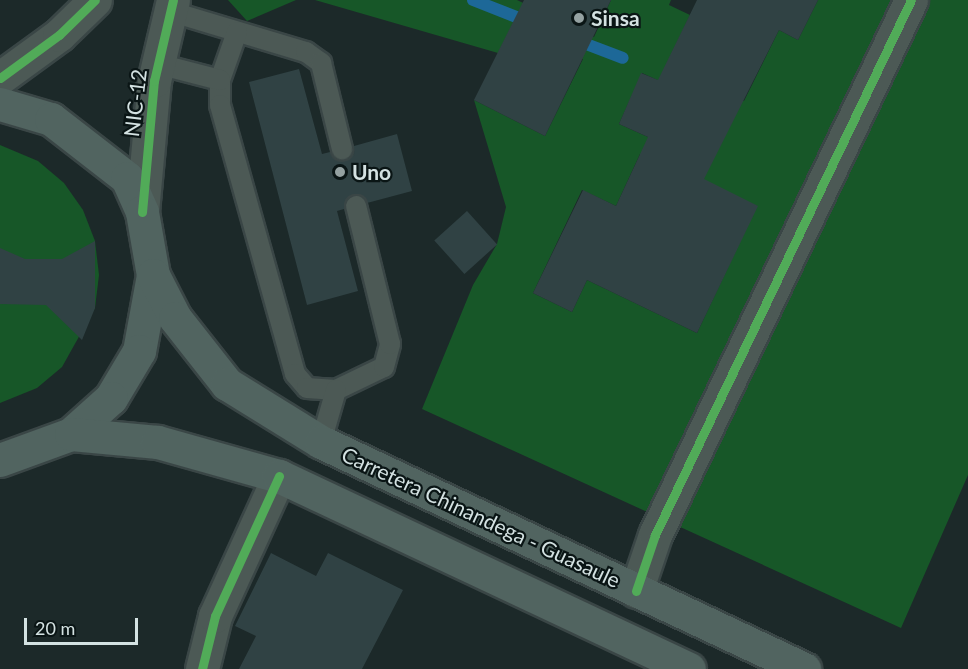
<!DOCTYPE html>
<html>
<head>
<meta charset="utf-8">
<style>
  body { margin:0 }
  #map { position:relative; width:968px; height:669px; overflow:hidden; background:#1c2929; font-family:Lato,sans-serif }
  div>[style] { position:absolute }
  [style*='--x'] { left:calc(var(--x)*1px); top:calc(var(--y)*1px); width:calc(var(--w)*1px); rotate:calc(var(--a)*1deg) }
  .green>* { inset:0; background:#175728 }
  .stream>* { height:12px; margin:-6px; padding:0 6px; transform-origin:6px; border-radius:6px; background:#1d6898 }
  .building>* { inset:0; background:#304244; transform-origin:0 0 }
  .roads { filter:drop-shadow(2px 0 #3a4646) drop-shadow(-2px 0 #3a4646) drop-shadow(0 2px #3a4646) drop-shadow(0 -2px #3a4646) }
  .service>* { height:20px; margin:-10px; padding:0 10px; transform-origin:10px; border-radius:10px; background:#4c5955 }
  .minor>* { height:33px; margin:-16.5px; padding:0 16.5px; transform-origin:16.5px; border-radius:16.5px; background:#4c5955 }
  .tertiary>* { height:33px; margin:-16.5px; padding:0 16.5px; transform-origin:16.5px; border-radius:16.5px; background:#4c5955 }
  .trunk>* { height:33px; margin:-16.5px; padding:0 16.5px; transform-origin:16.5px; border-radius:16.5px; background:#516460 }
  .cycleway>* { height:9px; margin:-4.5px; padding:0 4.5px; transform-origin:4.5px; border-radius:4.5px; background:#51ab58 }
  .dots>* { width:16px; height:16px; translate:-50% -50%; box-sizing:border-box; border:3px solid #0a1515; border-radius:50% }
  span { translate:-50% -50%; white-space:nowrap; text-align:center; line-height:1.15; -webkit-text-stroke:4.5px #0a1515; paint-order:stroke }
  .poi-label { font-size:21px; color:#d4e2e2; font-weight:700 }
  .left { translate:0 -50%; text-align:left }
  .street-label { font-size:21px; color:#d4e2e2 }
  .scale { position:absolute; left:24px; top:618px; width:114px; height:27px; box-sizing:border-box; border:3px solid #d4e2e2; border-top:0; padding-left:8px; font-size:18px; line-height:21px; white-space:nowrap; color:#d4e2e2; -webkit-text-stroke:4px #0a1515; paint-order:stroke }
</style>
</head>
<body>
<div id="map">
  <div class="green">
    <div style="clip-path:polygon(228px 0,296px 0,247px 21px)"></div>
    <div style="clip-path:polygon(evenodd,315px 0,517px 0,594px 37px,611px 0,671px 0,669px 5px,690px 15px,667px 63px,744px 101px,779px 30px,798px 40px,818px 0,968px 0,968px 475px,901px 628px,422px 409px,473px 285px,497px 244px,506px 207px,474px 100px,545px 136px,583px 59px,513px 23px,498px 53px,315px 0,642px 73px,732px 114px,710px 165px,619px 124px,642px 73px,315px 0,640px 154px,757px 206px,697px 333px,587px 280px,572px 312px,533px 293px,582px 190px,616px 206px,640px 154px)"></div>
    <div style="clip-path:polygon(0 145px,38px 161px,64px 183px,83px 210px,95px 241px,99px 275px,95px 308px,62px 367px,37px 388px,0 403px)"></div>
  </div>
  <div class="stream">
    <div style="--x:473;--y:0;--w:60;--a:21.4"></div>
    <div style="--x:573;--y:39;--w:53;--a:20.8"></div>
  </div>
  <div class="building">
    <div style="clip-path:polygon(524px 0,611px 0,545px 136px,474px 100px)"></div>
    <div style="clip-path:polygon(697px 0,818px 0,798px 40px,779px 30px,704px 179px,758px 206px,697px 333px,587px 280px,572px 312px,533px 293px,583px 190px,616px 206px,648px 137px,619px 124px,641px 73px,658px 80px)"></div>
    <div style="clip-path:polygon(299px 69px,322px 154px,330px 152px,345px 160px,354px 146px,397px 134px,412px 191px,367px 203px,359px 194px,347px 198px,344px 209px,337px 211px,358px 291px,307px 305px,249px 82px)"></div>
    <div style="left:467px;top:211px;width:45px;height:44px;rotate:48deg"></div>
    <div style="clip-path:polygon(95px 241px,95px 308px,82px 340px,46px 305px,0 304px,0 248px,25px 259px,62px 259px)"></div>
    <div style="clip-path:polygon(271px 553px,316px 576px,328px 553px,403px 590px,362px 669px,239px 669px,256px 636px,235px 626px)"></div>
  </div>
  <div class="roads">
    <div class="service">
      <div style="--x:169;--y:11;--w:143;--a:16.7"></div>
      <div style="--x:306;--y:52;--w:19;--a:36"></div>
      <div style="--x:321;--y:63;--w:89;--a:76.3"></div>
      <div style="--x:237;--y:32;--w:51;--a:109.5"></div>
      <div style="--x:220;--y:80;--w:25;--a:90"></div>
      <div style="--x:220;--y:105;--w:279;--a:74.4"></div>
      <div style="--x:295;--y:374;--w:18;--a:49"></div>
      <div style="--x:307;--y:388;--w:29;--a:4"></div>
      <div style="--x:336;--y:390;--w:53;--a:-25.6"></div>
      <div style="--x:384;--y:367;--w:24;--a:-75"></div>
      <div style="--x:390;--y:344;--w:142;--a:-103.8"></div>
      <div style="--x:158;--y:64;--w:64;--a:14.5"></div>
      <div style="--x:321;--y:442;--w:54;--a:-73.9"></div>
    </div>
    <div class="minor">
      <div style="--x:636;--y:591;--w:59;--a:-71.3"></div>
      <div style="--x:655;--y:535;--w:593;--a:-64.43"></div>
      <div style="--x:202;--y:669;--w:55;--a:-76.2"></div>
      <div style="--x:215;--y:616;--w:154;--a:-65.4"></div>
    </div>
    <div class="tertiary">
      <div style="--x:0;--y:78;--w:73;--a:-36.1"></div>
      <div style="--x:59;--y:35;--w:50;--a:-44.2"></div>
      <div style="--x:142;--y:212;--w:132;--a:-84.8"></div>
      <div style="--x:154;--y:81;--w:83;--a:-76.8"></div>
    </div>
    <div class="trunk">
      <div style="--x:0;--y:104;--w:53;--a:16.4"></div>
      <div style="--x:51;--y:119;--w:96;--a:37.8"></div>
      <div style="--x:127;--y:178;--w:37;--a:66"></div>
      <div style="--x:142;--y:212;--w:64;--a:80.1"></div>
      <div style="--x:153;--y:275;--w:77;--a:100.4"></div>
      <div style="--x:139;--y:351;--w:55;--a:120.8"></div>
      <div style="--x:111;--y:398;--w:54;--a:138"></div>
      <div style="--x:71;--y:434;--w:76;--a:159.9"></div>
      <div style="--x:153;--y:275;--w:48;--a:62.9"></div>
      <div style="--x:175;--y:318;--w:84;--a:51.8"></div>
      <div style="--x:227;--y:384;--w:110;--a:31.7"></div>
      <div style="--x:321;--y:442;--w:534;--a:25.17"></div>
      <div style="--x:71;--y:434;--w:87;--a:5.3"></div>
      <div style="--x:158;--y:442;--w:126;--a:15.7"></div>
      <div style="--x:279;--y:476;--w:453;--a:25.2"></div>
    </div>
  </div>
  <div class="cycleway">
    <div style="--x:0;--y:78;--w:73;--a:-36.1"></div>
    <div style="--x:59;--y:35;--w:50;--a:-44.2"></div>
    <div style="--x:142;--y:212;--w:132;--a:-84.8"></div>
    <div style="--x:154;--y:81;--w:83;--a:-76.8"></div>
    <div style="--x:636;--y:591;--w:59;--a:-71.3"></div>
    <div style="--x:655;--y:535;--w:593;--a:-64.43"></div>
    <div style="--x:202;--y:669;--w:55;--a:-76.2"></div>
    <div style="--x:215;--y:616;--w:154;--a:-65.4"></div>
  </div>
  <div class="dots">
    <div style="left:579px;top:18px;background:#94a1a1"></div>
    <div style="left:340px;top:172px;background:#94a1a1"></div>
  </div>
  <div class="poi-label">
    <span class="left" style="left:591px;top:18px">Sinsa</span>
    <span class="left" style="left:352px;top:172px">Uno</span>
  </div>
  <div class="street-label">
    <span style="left:135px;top:103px;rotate:-83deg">NIC-12</span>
    <span style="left:481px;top:517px;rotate:25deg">Carretera Chinandega - Guasaule</span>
  </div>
  <div class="scale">20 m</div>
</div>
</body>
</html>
